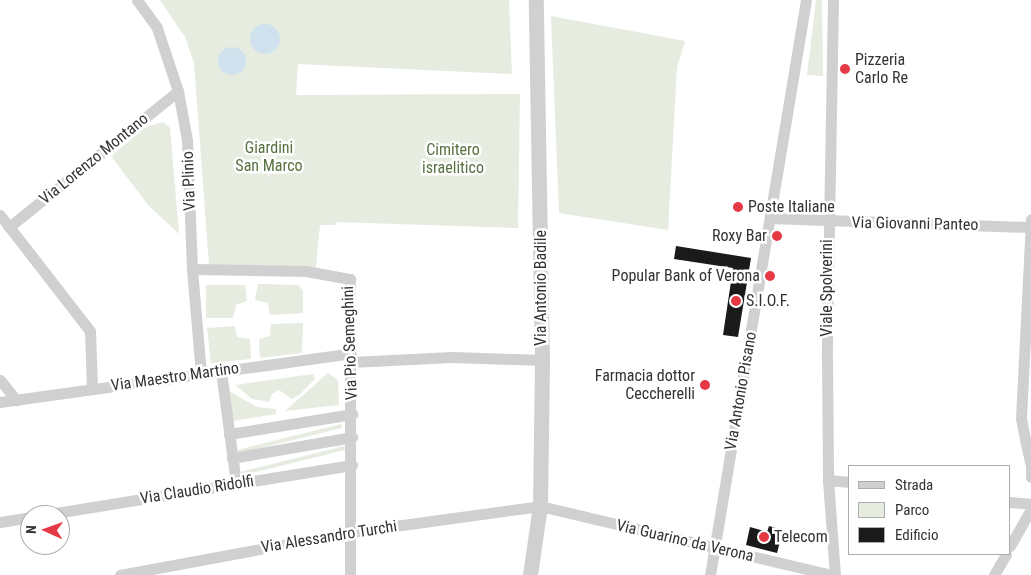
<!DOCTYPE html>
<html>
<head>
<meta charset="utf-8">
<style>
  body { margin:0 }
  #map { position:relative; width:1031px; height:575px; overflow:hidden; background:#fff; font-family:"Roboto Condensed",sans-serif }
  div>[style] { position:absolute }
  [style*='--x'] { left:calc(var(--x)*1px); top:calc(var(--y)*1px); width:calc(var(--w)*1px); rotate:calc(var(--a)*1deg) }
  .green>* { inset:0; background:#e6ecdf; transform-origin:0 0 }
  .water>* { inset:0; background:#cfe2ee }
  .round { border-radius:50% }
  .building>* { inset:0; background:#1a1a1a }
  .minor>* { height:11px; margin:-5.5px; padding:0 5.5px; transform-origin:5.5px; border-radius:5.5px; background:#d0d0d0 }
  .tertiary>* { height:15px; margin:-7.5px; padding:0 7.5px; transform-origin:7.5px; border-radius:7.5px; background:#d0d0d0 }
  .dots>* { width:14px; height:14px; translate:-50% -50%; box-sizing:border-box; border:2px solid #fff; border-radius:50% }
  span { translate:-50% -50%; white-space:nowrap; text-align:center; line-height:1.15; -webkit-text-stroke:5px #fff; paint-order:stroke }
  .poi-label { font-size:16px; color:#333 }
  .left { translate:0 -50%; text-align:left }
  .right { translate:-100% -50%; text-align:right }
  .park-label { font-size:16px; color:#56703f }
  .street-label { font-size:16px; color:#333 }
  .legend { position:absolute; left:848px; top:465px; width:162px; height:90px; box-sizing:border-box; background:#fff; border:1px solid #adadad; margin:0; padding:6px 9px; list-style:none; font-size:15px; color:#333 }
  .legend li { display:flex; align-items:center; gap:10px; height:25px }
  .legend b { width:25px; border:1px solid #adadad }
  .north { position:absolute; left:20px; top:505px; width:50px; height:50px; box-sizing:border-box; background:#fff; border:1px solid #adadad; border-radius:50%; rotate:272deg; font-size:14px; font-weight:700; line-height:20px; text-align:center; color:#333 }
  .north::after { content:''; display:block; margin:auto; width:18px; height:22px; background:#e63946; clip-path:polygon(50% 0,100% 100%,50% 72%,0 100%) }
</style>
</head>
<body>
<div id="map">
  <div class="green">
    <div style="clip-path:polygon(160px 0,509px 0,512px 74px,298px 64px,296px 95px,520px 94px,518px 228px,336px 222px,335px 225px,320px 225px,316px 267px,209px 265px,194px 63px,185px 37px)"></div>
    <div style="clip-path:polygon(816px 0,822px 0,823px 76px,807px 75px)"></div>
    <div style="clip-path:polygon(551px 16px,685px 41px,677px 67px,668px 230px,559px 213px)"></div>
    <div style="clip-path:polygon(163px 122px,170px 128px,179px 234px,148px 205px,111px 156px,146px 127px)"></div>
    <div style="clip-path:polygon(258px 284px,299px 285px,303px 291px,303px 313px,270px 315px,268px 303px,255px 300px)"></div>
    <div style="clip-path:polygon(206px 285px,245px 285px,247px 301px,236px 305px,233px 318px,206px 318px)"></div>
    <div style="clip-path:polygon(303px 323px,302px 353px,260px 358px,259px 339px,270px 336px,271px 324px)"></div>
    <div style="clip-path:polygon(235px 326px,237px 337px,250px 339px,251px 359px,211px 363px,207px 328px)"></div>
    <div style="clip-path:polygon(328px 373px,338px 380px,339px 405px,285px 411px)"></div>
    <div style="clip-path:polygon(313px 374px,315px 379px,299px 395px,292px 399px,279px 390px,272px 394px,269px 402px,252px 399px,235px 385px)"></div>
    <div style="clip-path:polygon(229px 391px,257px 407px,276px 409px,276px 414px,233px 421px)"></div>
    <div style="left:341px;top:424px;width:4px;height:106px;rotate:76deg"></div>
    <div style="left:344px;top:446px;width:4px;height:107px;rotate:76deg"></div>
  </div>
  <div class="water">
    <div class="round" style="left:250px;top:24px;width:30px;height:30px"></div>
    <div class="round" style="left:218px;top:47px;width:28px;height:28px"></div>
  </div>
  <div class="building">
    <div style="clip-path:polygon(676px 246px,751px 258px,738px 337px,723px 335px,733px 268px,674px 259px)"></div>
    <div style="clip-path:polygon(769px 526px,783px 530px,777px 553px,746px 545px,750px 527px,767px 532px)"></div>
  </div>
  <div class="minor">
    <div style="--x:137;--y:0;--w:34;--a:54"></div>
    <div style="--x:157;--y:28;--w:66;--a:71.6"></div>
    <div style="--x:178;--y:91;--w:50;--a:79.6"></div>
    <div style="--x:187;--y:140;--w:129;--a:87.8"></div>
    <div style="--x:192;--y:269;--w:104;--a:85.1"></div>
    <div style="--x:833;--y:0;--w:358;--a:91"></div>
    <div style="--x:827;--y:358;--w:122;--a:89.5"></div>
    <div style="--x:828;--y:480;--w:95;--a:85.8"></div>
    <div style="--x:0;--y:215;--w:147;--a:52.2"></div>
    <div style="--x:90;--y:331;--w:58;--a:88"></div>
    <div style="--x:770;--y:218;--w:261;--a:2"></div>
    <div style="--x:9;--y:227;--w:217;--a:-38.8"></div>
    <div style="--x:192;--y:269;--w:114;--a:1"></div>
    <div style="--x:306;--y:271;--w:45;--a:10.3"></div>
    <div style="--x:350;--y:279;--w:296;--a:90"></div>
    <div style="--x:351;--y:362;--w:101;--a:-2.8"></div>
    <div style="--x:452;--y:357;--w:90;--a:1.9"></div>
    <div style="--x:221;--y:371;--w:114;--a:82.4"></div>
    <div style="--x:0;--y:380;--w:26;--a:51"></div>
    <div style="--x:0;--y:402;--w:354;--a:-7.9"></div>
    <div style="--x:229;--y:434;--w:125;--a:-9.2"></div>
    <div style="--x:1026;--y:444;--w:26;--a:-101"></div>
    <div style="--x:1021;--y:418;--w:199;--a:-87.1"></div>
    <div style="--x:1031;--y:448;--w:6;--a:-141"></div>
    <div style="--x:1026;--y:444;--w:23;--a:77"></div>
    <div style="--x:232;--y:458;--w:122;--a:-9.9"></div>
    <div style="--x:1031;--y:467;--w:10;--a:90"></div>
    <div style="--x:828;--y:480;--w:22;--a:5"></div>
    <div style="--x:1010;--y:502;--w:21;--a:5"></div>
    <div style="--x:43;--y:515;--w:313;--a:-9.2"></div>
    <div style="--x:0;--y:522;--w:30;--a:-9"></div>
    <div style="--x:1010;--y:546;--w:43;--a:-60.4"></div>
    <div style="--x:120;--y:575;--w:235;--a:-10.5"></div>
    <div style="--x:351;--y:532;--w:191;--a:-7.8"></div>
    <div style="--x:540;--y:506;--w:299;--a:13.3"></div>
    <div style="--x:710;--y:575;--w:583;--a:-80.52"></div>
    <div style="--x:994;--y:575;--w:24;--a:-60"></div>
  </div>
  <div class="tertiary">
    <div style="--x:530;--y:575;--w:70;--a:-81.8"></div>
    <div style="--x:540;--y:506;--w:146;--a:-89.2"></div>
    <div style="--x:542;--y:360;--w:360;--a:-91"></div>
  </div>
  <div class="dots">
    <div style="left:845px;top:69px;background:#e63946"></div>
    <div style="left:738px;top:207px;background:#e63946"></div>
    <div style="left:777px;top:236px;background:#e63946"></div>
    <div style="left:770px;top:276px;background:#e63946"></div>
    <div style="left:736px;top:301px;background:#e63946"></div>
    <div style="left:705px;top:385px;background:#e63946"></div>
    <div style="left:764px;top:537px;background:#e63946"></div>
  </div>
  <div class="poi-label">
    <span class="left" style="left:855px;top:69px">Pizzeria<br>Carlo Re</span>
    <span class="left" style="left:748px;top:207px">Poste Italiane</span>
    <span class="right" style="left:767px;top:236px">Roxy Bar</span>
    <span class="right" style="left:760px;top:276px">Popular Bank of Verona</span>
    <span class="left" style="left:746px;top:301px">S.I.O.F.</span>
    <span class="right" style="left:695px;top:385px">Farmacia dottor<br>Ceccherelli</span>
    <span class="left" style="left:774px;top:537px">Telecom</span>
  </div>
  <div class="park-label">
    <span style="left:269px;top:157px">Giardini<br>San Marco</span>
    <span style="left:453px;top:159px">Cimitero<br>israelitico</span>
  </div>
  <div class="street-label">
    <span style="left:94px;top:159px;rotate:-39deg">Via Lorenzo Montano</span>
    <span style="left:189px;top:181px;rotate:-92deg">Via Plinio</span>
    <span style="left:915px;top:224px;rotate:1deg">Via Giovanni Panteo</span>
    <span style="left:541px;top:288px;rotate:-90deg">Via Antonio Badile</span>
    <span style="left:827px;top:288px;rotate:-90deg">Viale Spolverini</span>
    <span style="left:350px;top:343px;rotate:-92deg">Via Pio Semeghini</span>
    <span style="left:175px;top:377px;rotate:-8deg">Via Maestro Martino</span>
    <span style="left:741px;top:391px;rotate:-80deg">Via Antonio Pisano</span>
    <span style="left:197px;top:490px;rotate:-9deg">Via Claudio Ridolfi</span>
    <span style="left:329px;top:537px;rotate:-9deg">Via Alessandro Turchi</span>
    <span style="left:685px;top:541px;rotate:13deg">Via Guarino da Verona</span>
  </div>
  <ul class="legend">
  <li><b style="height:6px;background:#d0d0d0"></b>Strada</li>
  <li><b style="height:14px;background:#e6ecdf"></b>Parco</li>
  <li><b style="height:14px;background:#1a1a1a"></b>Edificio</li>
  </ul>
  <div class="north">N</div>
</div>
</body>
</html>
